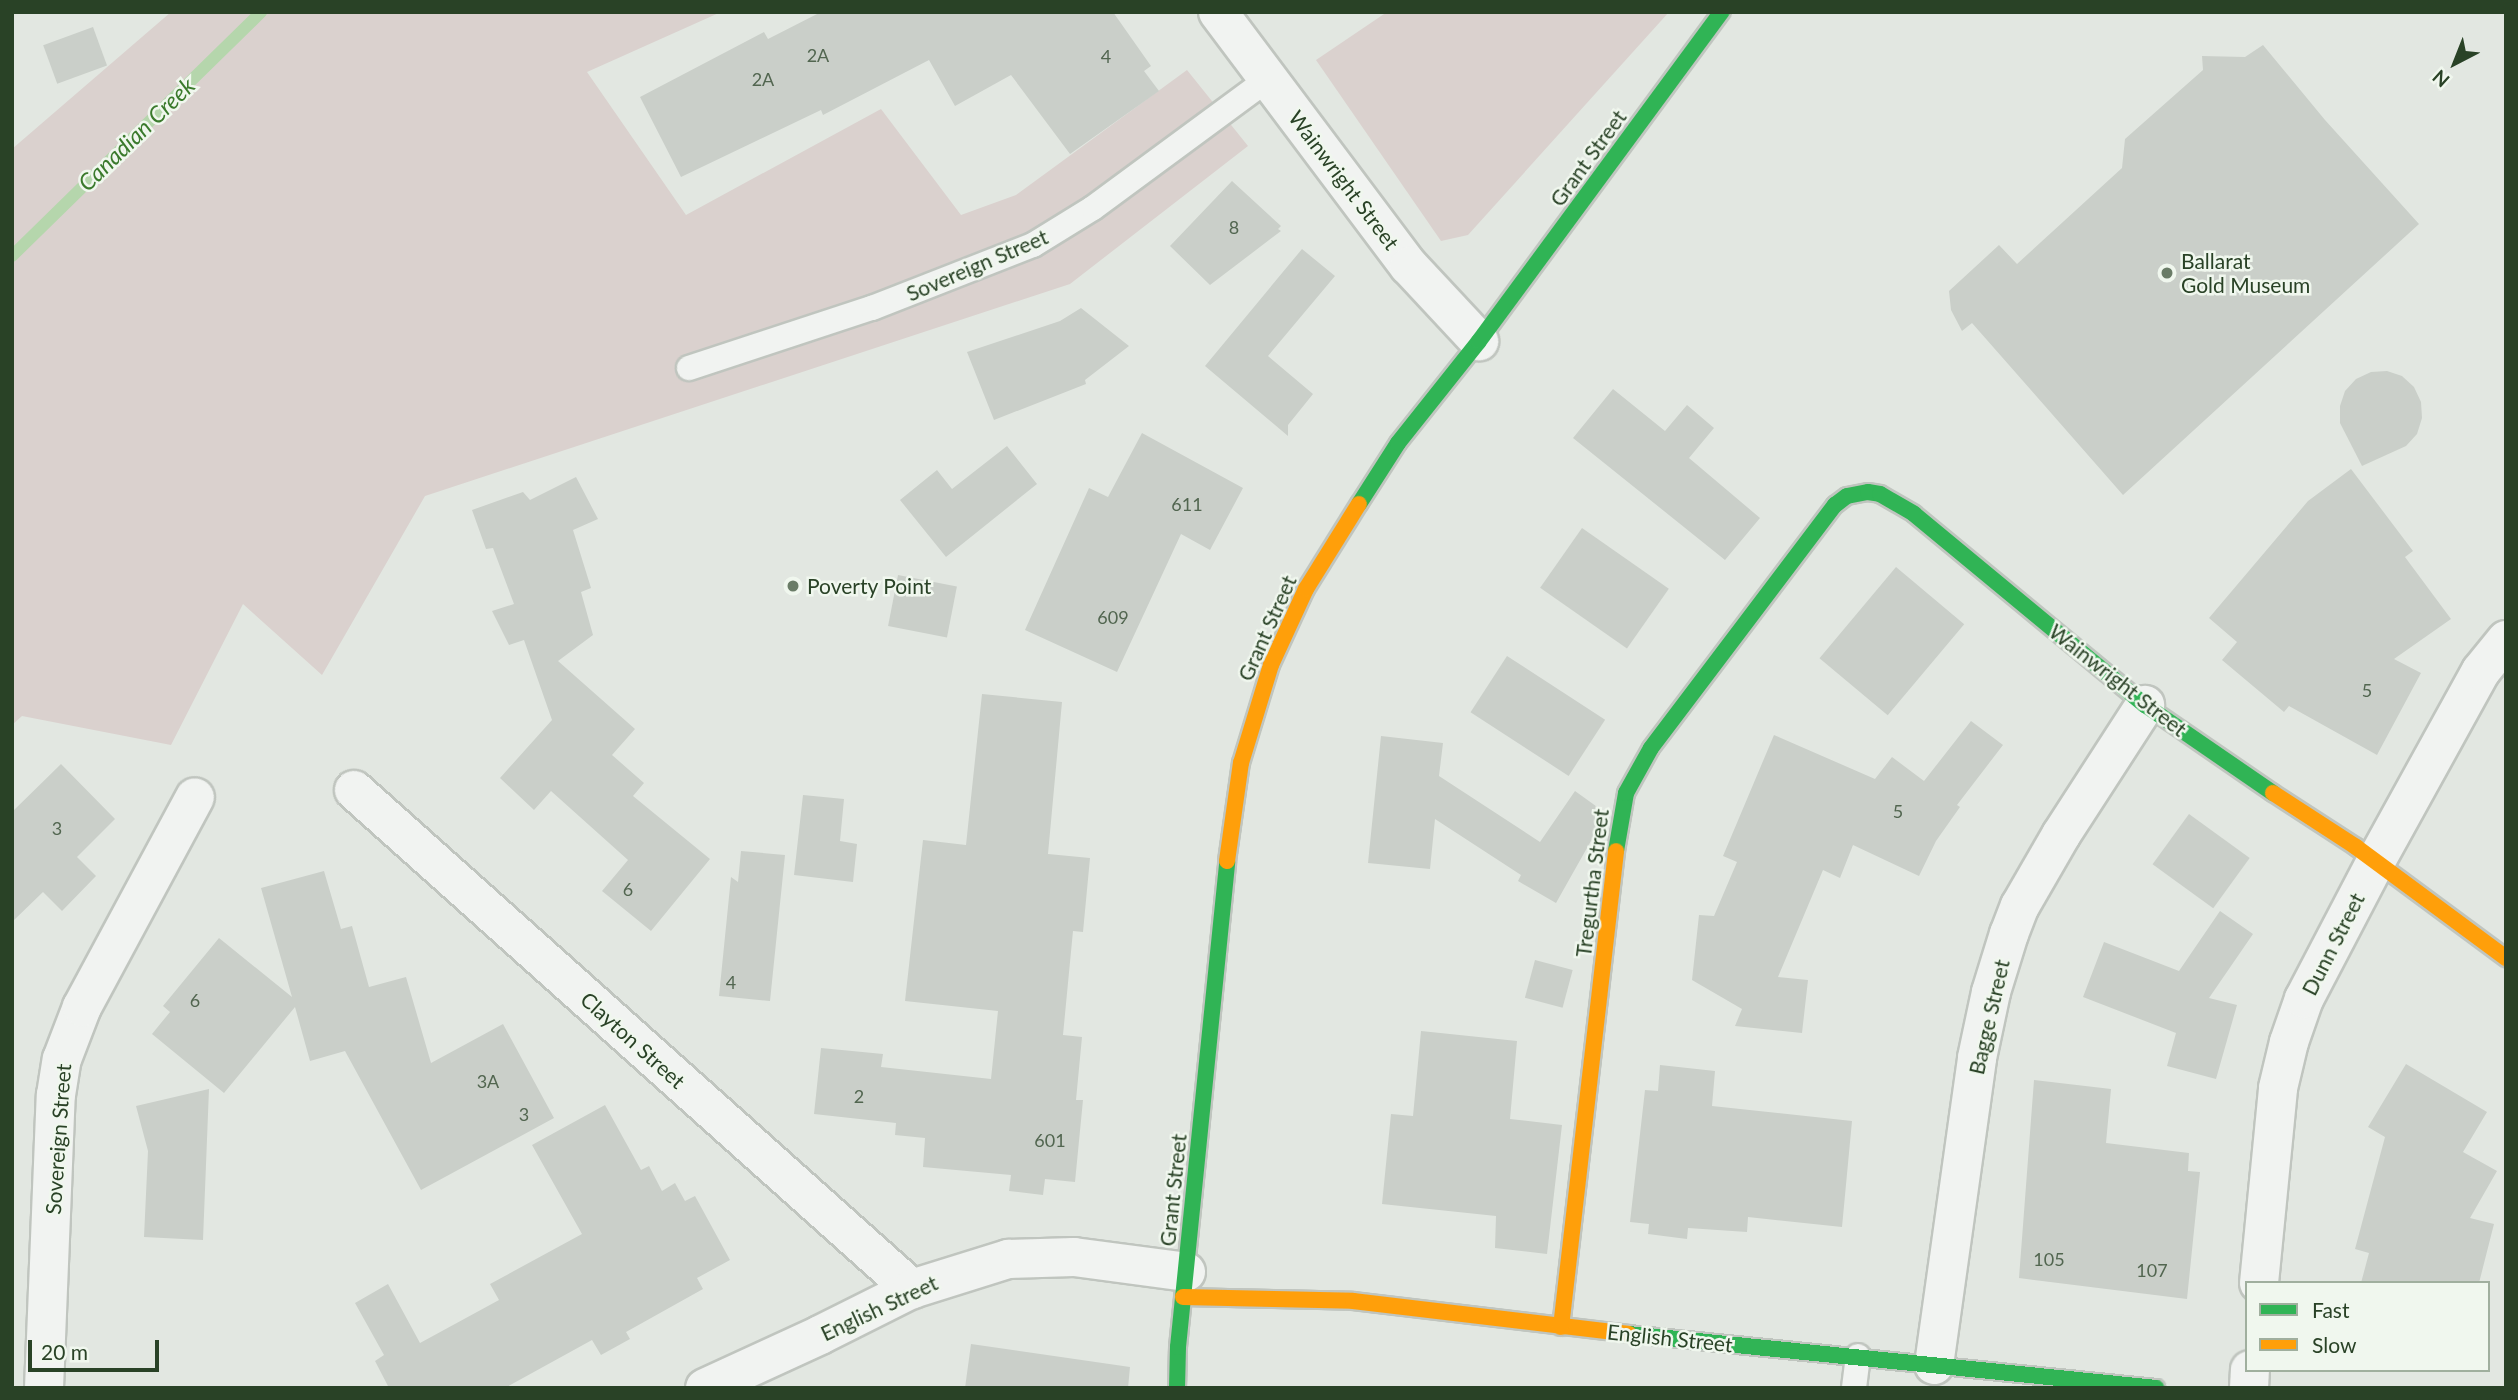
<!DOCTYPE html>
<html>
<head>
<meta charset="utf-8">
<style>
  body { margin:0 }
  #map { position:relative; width:2518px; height:1400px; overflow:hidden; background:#e2e7e1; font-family:Lato,sans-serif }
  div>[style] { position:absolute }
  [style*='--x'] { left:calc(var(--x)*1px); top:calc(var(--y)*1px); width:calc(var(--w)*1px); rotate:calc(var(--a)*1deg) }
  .green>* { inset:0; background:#dad1ce }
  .stream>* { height:12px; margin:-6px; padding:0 6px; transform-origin:6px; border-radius:6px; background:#b5d6ac }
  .building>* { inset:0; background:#cacfc9; transform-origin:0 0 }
  .roads { filter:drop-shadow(2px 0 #c0c5bf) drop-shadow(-2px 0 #c0c5bf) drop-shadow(0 2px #c0c5bf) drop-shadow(0 -2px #c0c5bf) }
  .lane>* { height:24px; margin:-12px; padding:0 12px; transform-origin:12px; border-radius:12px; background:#f1f3f1 }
  .street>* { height:38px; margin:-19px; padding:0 19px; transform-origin:19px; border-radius:19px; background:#f1f3f1 }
  .fast>* { height:16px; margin:-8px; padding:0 8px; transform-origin:8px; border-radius:8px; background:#30b455 }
  .slow>* { height:16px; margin:-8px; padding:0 8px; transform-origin:8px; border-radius:8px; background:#ff9f0a }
  .dots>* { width:19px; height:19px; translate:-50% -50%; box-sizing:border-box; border:4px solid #f0f7ee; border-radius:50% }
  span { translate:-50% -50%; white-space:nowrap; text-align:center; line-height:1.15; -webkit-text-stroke:5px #f0f7ee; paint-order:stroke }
  .number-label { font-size:18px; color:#526650 }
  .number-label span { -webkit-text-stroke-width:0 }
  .street-label { font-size:21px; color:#294226 }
  .poi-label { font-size:21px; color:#294226 }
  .left { translate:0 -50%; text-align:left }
  .water-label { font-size:23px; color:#3a7a2c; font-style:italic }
  .frame { position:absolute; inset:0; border:14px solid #294226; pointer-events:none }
  .legend { position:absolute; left:2245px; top:1281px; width:245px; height:91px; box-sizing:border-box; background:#f0f7ee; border:2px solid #a0af9e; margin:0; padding:9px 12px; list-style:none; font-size:21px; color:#294226 }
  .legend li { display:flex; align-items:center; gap:14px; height:35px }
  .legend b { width:35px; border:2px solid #a0af9e }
  .north { position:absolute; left:2420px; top:28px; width:70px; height:70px; -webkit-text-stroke:5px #f0f7ee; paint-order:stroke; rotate:222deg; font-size:19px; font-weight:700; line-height:28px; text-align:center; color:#294226 }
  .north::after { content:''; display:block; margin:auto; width:24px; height:32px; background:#294226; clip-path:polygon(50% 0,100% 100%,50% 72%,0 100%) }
  .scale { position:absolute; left:28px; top:1340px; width:131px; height:32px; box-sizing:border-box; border:4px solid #294226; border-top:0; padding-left:9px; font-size:21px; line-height:24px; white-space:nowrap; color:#294226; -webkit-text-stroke:5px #f0f7ee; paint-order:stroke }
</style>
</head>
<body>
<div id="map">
  <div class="green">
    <div style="clip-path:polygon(171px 12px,721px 12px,587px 72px,686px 215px,881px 109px,961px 215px,1016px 195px,1187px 70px,1248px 146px,1070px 284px,425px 496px,322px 675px,243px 604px,171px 745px,22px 716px,12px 725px,12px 149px)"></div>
    <div style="clip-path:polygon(1387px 12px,1669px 12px,1468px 235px,1441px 241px,1316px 60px)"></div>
  </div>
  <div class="stream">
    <div style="--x:12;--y:256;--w:349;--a:-44.4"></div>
  </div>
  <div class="building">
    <div style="clip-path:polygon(821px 12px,1113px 12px,1151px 66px,1144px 71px,1159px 91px,1070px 154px,1011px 75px,955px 106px,929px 60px,823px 115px,821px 110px,681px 177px,640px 97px,764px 32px,768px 39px)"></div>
    <div style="left:93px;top:27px;width:41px;height:53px;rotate:70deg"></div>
    <div style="clip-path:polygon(2263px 45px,2325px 120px,2419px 224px,2123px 495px,1972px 323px,1962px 331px,1951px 310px,1949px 291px,1999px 245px,2017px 264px,2122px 168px,2125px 139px,2203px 70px,2202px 56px,2245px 57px)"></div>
    <div style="clip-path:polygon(1232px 181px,1281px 226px,1278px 229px,1281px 231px,1210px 285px,1170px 246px)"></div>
    <div style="clip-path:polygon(1302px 249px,1335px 276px,1268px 356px,1313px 394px,1288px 425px,1288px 436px,1205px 366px)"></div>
    <div style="clip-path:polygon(1081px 308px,1129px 346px,1085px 380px,1086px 384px,994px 420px,967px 352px,1060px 321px)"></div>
    <div style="clip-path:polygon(2387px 371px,2402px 376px,2414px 387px,2421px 402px,2422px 418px,2417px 434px,2406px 446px,2362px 466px,2340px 423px,2340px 406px,2345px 391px,2356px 379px,2371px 372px)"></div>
    <div style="clip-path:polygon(1613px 389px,1665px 431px,1687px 405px,1714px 428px,1689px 458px,1760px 518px,1725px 560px,1573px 438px)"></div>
    <div style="clip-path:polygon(1142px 433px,1243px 488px,1210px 550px,1181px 534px,1117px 672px,1025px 630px,1089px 488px,1108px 497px)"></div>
    <div style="clip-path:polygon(1007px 446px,1037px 484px,946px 557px,900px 500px,937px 470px,952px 489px)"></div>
    <div style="clip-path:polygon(2351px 469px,2413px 551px,2405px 557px,2451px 619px,2394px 659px,2421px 673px,2377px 755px,2289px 706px,2284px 712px,2222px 660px,2237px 642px,2209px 618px,2308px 501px)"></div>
    <div style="clip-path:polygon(576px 477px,598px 519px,573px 530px,591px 588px,581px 592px,593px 635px,558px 661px,635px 729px,612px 755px,644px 783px,633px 796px,710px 859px,651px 931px,602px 891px,628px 860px,551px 791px,534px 810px,500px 778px,552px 720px,524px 640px,509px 645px,492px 611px,514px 604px,493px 548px,486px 549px,472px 510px,523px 492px,530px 500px)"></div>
    <div style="left:1582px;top:528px;width:106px;height:73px;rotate:35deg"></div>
    <div style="left:1896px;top:567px;width:89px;height:119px;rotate:40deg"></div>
    <div style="left:898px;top:575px;width:60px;height:52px;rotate:11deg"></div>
    <div style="left:1507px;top:656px;width:117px;height:67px;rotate:33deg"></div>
    <div style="clip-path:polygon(982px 694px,1062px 702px,1048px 854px,1090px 858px,1083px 932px,1073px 931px,1063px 1035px,1082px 1037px,1076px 1100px,1083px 1100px,1075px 1182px,1045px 1179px,1043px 1195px,1009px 1191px,1011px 1175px,923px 1167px,925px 1138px,895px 1135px,896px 1123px,814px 1114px,821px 1048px,883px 1054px,881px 1067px,991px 1079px,998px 1011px,905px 1001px,923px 840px,966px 845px)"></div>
    <div style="clip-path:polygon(1971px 721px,2003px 745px,1957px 805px,1960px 807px,1936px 841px,1919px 876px,1853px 845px,1840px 878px,1823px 870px,1778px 977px,1808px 980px,1802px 1033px,1735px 1026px,1742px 1009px,1692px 980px,1699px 915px,1714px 916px,1737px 862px,1723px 856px,1774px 735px,1875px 779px,1892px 757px,1924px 781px)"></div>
    <div style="clip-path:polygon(1381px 736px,1443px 743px,1439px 776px,1540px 842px,1575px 791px,1600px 809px,1596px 832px,1556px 903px,1518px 881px,1521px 875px,1435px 819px,1430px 869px,1368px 863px)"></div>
    <div style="clip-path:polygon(61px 764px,115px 819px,77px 857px,96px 876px,62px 911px,43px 892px,12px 922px,12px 812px)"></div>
    <div style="clip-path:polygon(803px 795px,844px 799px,840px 841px,857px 844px,853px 882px,794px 875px)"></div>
    <div style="left:2189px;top:814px;width:75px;height:62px;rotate:36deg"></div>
    <div style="clip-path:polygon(741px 851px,785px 855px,770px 1001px,719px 996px,731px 877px,738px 882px)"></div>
    <div style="clip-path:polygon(324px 871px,341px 929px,352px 926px,369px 987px,406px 977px,431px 1063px,503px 1024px,554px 1118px,421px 1190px,345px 1051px,310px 1061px,295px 1007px,224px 1093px,152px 1034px,170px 1012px,163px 1006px,219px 938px,292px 997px,261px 888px)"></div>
    <div style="clip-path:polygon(2220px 911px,2253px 934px,2209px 998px,2237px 1005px,2216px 1079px,2167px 1066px,2176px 1033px,2083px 997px,2104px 942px,2179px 971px)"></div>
    <div style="left:1535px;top:960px;width:39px;height:39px;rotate:15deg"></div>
    <div style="clip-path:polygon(1421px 1031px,1517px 1041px,1510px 1119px,1562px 1125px,1547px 1254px,1495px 1248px,1496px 1216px,1382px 1204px,1391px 1114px,1413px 1116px)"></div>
    <div style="clip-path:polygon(2406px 1064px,2487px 1112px,2463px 1152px,2497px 1171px,2470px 1218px,2494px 1224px,2479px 1283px,2361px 1283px,2369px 1253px,2355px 1249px,2385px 1137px,2368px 1127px)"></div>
    <div style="clip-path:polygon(1660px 1065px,1715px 1071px,1712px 1106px,1852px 1121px,1842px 1227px,1748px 1217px,1747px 1232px,1688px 1228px,1687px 1239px,1648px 1234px,1649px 1224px,1630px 1222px,1645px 1090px,1658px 1091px)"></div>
    <div style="clip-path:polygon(2034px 1080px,2111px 1089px,2106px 1143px,2189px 1153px,2188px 1171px,2200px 1172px,2187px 1299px,2019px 1278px)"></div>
    <div style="clip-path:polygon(209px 1089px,203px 1240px,144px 1237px,148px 1151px,136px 1106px)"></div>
    <div style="clip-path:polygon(605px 1105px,641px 1170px,649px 1166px,662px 1191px,675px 1183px,685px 1201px,695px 1196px,730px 1260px,697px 1278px,703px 1289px,626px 1332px,630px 1339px,601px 1355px,592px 1340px,505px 1388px,389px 1388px,375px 1361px,384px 1355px,355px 1303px,388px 1284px,420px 1343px,499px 1300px,490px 1284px,582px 1234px,532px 1145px)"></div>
    <div style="clip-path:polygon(971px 1344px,1130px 1367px,1128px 1388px,965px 1388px)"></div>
  </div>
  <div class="roads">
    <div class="lane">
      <div style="--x:689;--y:368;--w:193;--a:-18.2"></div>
      <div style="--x:872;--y:308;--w:173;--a:-21.4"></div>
      <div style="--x:1033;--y:245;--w:70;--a:-31.7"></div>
      <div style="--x:1093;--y:208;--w:217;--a:-36.4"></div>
      <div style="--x:1854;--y:1388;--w:32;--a:-83"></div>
    </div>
    <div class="street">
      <div style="--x:1218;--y:12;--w:318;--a:53.1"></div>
      <div style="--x:1409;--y:266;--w:103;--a:47"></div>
      <div style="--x:354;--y:790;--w:749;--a:41.81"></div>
      <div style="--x:2259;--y:1283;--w:196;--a:-84.4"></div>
      <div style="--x:2278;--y:1088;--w:47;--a:-76.6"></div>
      <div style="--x:2289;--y:1042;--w:46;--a:-70.8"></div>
      <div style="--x:2304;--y:999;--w:156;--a:-62.4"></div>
      <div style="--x:2376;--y:861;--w:217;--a:-61.1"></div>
      <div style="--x:2481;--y:671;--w:40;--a:-51"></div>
      <div style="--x:1934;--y:1365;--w:310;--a:-82"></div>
      <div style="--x:1977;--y:1058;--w:67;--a:-78"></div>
      <div style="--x:1991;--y:992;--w:61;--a:-72.8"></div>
      <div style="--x:2009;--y:934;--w:30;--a:-69"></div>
      <div style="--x:2020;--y:906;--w:82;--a:-60"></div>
      <div style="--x:2061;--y:835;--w:155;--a:-57.1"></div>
      <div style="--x:44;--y:1388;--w:293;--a:-87.7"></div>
      <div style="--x:56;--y:1095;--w:36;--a:-81"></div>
      <div style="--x:62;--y:1059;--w:56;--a:-69"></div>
      <div style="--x:82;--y:1007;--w:238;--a:-61.7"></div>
      <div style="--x:705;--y:1388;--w:127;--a:-24.7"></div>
      <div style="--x:820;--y:1335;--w:103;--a:-26.6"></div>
      <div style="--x:912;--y:1289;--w:101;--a:-17.4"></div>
      <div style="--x:1008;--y:1259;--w:66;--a:-1.7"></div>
      <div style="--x:1074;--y:1257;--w:113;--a:7.6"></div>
      <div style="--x:2249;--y:1388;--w:18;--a:-87"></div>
    </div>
    <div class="fast">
      <div style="--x:1359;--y:504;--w:72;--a:-57.4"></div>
      <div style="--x:1398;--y:443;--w:130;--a:-51.5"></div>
      <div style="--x:1479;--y:341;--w:409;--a:-53.6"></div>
      <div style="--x:1616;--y:851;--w:59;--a:-80.2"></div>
      <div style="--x:1626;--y:793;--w:51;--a:-60.9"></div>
      <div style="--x:1651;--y:748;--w:305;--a:-52.9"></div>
      <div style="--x:1835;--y:505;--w:15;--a:-37"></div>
      <div style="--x:1847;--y:496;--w:21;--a:-11"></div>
      <div style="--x:1868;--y:492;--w:12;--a:9"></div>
      <div style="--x:1880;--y:494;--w:39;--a:30"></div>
      <div style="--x:1914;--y:514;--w:300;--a:39.6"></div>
      <div style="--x:2145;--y:705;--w:155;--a:34.5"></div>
      <div style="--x:1629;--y:1334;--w:530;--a:5.85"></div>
      <div style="--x:1177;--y:1388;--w:41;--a:-88.6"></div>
      <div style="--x:1178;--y:1347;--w:488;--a:-84.2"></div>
    </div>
    <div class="slow">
      <div style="--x:2273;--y:793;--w:99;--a:33"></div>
      <div style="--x:2356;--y:847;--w:187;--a:36.5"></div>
      <div style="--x:1227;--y:861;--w:99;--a:-81.9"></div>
      <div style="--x:1241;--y:763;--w:102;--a:-73"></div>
      <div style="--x:1271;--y:665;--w:84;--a:-65.3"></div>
      <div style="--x:1306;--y:589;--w:100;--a:-58.1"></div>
      <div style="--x:1183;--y:1297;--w:170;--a:1.3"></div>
      <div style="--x:1353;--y:1301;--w:278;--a:6.8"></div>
      <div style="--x:1561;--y:1327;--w:479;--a:-83.4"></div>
    </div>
  </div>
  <div class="dots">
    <div style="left:2167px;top:273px;background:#6a7c67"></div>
    <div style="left:793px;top:586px;background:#6a7c67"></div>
  </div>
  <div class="number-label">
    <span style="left:818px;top:55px">2A</span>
    <span style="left:1106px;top:56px">4</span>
    <span style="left:763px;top:79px">2A</span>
    <span style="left:1234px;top:227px">8</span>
    <span style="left:1187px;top:504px">611</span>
    <span style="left:1113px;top:617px">609</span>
    <span style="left:2367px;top:690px">5</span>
    <span style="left:1898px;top:811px">5</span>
    <span style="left:57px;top:828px">3</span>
    <span style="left:628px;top:889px">6</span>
    <span style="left:731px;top:982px">4</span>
    <span style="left:195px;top:1000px">6</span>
    <span style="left:488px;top:1081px">3A</span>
    <span style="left:859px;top:1096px">2</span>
    <span style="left:524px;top:1114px">3</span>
    <span style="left:1050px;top:1140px">601</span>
    <span style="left:2049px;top:1259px">105</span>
    <span style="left:2152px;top:1270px">107</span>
  </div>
  <div class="street-label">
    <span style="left:1588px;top:158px;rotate:-54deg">Grant Street</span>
    <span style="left:1344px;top:180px;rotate:53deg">Wainwright Street</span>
    <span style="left:977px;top:265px;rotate:-23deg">Sovereign Street</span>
    <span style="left:1267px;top:628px;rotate:-66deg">Grant Street</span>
    <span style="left:2118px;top:680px;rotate:38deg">Wainwright Street</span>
    <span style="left:1592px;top:883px;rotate:-83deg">Tregurtha Street</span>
    <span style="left:2333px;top:944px;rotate:-63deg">Dunn Street</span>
    <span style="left:1989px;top:1017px;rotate:-77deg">Bagge Street</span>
    <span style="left:633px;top:1040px;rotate:42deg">Clayton Street</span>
    <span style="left:58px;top:1139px;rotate:-86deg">Sovereign Street</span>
    <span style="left:1173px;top:1190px;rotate:-84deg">Grant Street</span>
    <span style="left:879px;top:1308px;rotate:-25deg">English Street</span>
    <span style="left:1670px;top:1338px;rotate:6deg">English Street</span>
  </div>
  <div class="poi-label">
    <span class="left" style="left:2181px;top:273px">Ballarat<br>Gold Museum</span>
    <span class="left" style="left:807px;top:586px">Poverty Point</span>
  </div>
  <div class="water-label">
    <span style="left:136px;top:134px;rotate:-44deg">Canadian Creek</span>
  </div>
  <div class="frame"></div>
  <ul class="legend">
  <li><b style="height:9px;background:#30b455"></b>Fast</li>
  <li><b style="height:9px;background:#ff9f0a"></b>Slow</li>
  </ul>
  <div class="north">N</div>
  <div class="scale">20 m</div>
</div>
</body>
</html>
